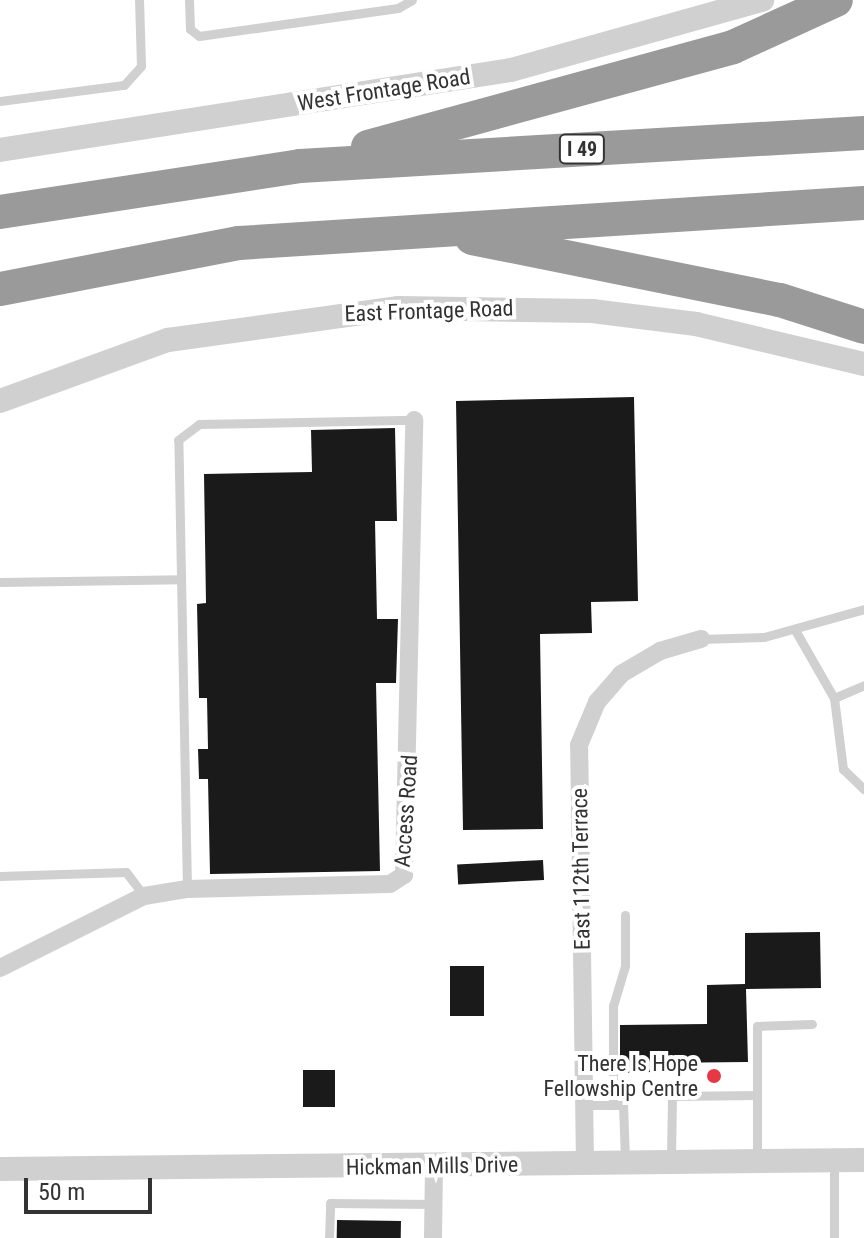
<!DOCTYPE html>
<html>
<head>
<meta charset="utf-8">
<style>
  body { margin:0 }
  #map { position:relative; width:864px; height:1238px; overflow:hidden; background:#fff; font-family:"Roboto Condensed",sans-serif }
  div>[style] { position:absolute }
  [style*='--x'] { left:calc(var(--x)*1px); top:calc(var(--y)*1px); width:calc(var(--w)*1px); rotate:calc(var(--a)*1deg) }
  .building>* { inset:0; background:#1a1a1a; transform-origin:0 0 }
  .service>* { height:9px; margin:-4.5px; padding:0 4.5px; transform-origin:4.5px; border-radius:4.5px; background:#d0d0d0 }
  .minor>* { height:18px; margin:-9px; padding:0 9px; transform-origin:9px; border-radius:9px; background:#d0d0d0 }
  .tertiary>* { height:24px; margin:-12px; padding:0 12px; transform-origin:12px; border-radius:12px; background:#d0d0d0 }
  .motorway>* { height:34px; margin:-17px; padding:0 17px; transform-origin:17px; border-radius:17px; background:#9a9a9a }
  .dots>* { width:22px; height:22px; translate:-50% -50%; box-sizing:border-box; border:4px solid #fff; border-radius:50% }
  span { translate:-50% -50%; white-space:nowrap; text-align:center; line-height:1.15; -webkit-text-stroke:8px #fff; paint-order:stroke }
  .shield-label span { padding:2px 6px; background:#fff; border:2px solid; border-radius:6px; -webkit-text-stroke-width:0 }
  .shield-label { font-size:20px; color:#333; font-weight:700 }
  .street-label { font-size:22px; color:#333 }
  .poi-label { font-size:22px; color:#333 }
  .right { translate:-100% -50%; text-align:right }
  .scale { position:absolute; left:24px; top:1178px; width:128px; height:36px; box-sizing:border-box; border:4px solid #333; border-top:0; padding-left:10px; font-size:24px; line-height:28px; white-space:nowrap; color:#333; -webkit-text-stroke:6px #fff; paint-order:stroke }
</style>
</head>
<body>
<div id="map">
  <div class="building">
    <div style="clip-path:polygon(634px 397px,638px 601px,591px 602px,592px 633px,540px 634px,543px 829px,463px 830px,456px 401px)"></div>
    <div style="clip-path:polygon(395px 428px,397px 521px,375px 521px,377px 619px,398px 619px,396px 683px,376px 683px,380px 871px,210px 874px,208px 779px,199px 779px,198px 749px,208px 749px,207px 698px,199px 698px,197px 604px,206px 603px,204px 474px,312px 472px,311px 430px)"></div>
    <div style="left:543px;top:860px;width:20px;height:86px;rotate:87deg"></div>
    <div style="clip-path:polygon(820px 932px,821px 988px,746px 989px,748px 1062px,651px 1063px,651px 1072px,620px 1073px,620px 1025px,707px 1024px,707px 985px,745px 984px,745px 933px)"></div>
    <div style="left:450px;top:966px;width:34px;height:50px"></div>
    <div style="left:335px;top:1070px;width:37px;height:32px;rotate:90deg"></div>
    <div style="left:337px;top:1220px;width:64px;height:18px;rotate:1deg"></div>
  </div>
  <div class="service">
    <div style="--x:189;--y:0;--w:29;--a:88"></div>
    <div style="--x:190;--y:29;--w:11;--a:38"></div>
    <div style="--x:199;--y:36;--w:201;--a:-8"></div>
    <div style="--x:398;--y:8;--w:16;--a:-30"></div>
    <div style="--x:0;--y:101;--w:125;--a:-7.4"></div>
    <div style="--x:124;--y:85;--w:25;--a:-48"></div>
    <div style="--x:141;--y:66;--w:66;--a:-91.7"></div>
    <div style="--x:0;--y:582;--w:181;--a:-0.9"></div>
    <div style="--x:795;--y:630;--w:78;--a:60.2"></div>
    <div style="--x:834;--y:698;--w:72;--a:82.8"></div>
    <div style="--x:843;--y:769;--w:29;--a:44"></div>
    <div style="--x:701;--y:639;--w:63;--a:-1.8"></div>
    <div style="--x:764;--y:637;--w:104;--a:-15.6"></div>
    <div style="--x:834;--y:698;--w:33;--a:-23"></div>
    <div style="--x:0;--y:876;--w:126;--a:-1.8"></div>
    <div style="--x:126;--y:872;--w:30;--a:53"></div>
    <div style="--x:187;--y:889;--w:449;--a:-91.1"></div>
    <div style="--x:178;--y:440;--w:26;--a:-37"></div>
    <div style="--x:199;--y:424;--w:215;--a:-1.1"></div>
    <div style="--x:585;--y:1105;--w:38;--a:0"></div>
    <div style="--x:623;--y:1105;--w:55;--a:87.9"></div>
    <div style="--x:613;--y:1105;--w:99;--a:-90"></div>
    <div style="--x:613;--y:1006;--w:42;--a:-73.3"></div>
    <div style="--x:625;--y:966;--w:51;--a:-90"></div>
    <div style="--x:757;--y:1158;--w:132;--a:-90"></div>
    <div style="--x:757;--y:1026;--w:55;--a:-2.1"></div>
    <div style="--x:671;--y:1159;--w:63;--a:-89.1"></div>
    <div style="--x:672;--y:1096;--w:85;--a:-0.7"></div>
    <div style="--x:834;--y:1160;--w:78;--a:90"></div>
    <div style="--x:329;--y:1238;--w:35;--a:-88"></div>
    <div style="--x:330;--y:1203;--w:104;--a:0.6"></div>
  </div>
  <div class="minor">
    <div style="--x:0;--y:968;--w:161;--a:-26.6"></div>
    <div style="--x:144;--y:896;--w:44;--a:-9.2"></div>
    <div style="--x:187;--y:889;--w:203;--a:-1.4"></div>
    <div style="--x:390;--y:884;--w:17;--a:-33"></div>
    <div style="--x:404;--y:875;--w:455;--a:-88.7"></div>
    <div style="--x:585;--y:1165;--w:420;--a:-90.8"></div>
    <div style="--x:579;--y:745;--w:47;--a:-67.3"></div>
    <div style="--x:597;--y:702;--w:37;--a:-49"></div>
    <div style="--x:621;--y:674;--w:45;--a:-30.5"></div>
    <div style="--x:660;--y:651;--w:43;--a:-16.3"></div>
    <div style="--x:433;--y:1238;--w:71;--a:-89.2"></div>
  </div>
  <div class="tertiary">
    <div style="--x:0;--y:150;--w:517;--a:-8.9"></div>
    <div style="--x:511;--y:70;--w:261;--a:-15.6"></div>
    <div style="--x:0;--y:401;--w:179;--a:-20"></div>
    <div style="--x:168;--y:340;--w:233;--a:-7.9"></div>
    <div style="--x:399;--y:308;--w:193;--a:0.9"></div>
    <div style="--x:592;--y:311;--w:105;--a:7.1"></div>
    <div style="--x:696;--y:324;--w:173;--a:13.4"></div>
    <div style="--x:0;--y:1169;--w:864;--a:-0.6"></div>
  </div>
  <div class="motorway">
    <div style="--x:368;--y:147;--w:378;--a:-15.3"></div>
    <div style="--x:733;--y:47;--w:113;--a:-24.5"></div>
    <div style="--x:0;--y:212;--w:304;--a:-8.7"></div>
    <div style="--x:300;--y:166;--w:565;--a:-3.35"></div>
    <div style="--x:472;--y:238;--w:314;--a:11.4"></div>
    <div style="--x:780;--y:300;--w:88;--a:17.8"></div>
    <div style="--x:0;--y:289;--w:243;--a:-10.9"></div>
    <div style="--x:239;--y:243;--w:626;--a:-3.66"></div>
  </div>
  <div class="dots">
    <div style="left:714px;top:1076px;background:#e63946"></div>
  </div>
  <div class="shield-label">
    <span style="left:582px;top:149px">I 49</span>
  </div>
  <div class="street-label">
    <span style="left:384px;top:90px;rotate:-9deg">West Frontage Road</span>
    <span style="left:429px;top:311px;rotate:-2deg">East Frontage Road</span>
    <span style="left:406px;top:811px;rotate:-86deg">Access Road</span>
    <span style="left:581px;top:869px;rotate:-91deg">East 112th Terrace</span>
    <span style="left:432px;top:1166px;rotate:-1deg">Hickman Mills Drive</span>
  </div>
  <div class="poi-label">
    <span class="right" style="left:698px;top:1076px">There Is Hope<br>Fellowship Centre</span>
  </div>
  <div class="scale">50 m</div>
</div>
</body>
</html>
